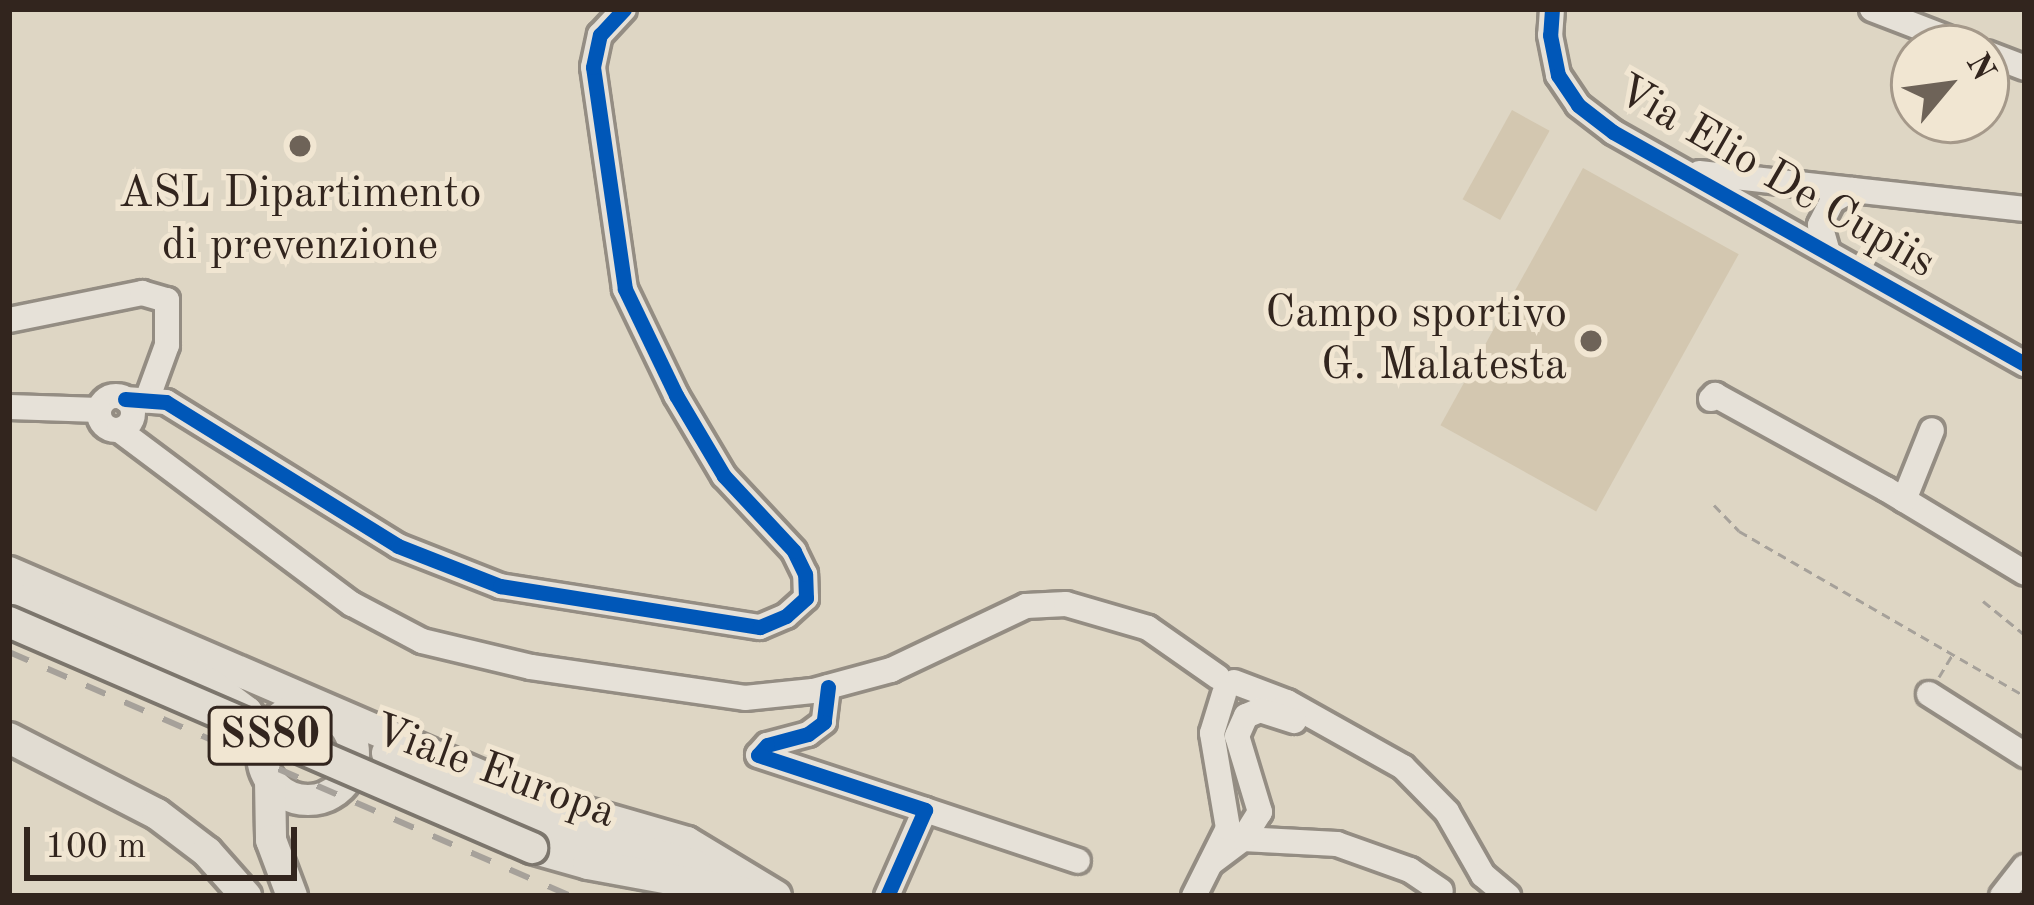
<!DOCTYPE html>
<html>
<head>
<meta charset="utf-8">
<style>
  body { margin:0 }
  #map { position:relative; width:2034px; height:905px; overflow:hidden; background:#ded6c4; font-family:"Old Standard TT",serif }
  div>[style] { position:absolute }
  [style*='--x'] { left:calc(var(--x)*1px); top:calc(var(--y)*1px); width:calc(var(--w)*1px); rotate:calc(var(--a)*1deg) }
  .green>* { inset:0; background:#d3c7b0; transform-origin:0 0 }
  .path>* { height:3px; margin-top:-1.5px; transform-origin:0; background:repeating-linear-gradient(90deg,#a6a19a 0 9px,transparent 0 15px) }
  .roads { filter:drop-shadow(3px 0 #948d83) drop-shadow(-3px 0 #948d83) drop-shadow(0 3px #948d83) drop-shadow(0 -3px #948d83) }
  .minor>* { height:24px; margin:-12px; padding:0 12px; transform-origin:12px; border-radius:12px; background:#e6e1d8 }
  .minor>.ring { margin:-12px; padding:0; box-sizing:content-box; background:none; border:24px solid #e6e1d8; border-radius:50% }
  .major>* { height:30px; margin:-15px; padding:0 15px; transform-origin:15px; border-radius:15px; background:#e1dcd2 }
  .major>.ring { margin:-15px; padding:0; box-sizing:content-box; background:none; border:30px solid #e1dcd2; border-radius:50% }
  .rail>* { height:6px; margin-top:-3px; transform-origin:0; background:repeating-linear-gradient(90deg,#a6a19a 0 21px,transparent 0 42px) }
  .bridges { filter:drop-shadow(3px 0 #7c766d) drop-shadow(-3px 0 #7c766d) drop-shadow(0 3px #7c766d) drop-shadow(0 -3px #7c766d) }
  .major-bridge>* { height:30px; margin:-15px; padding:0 15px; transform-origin:15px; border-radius:15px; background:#e1dcd2 }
  .cycleway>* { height:15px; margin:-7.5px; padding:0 7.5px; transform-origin:7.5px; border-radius:7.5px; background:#0057b8 }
  .dots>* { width:33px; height:33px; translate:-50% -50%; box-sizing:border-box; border:6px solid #f1e6d2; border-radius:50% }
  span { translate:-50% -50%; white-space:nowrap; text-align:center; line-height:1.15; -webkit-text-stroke:10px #f1e6d2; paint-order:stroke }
  .shield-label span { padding:3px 9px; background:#f1e6d2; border:3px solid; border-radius:9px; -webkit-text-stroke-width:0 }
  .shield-label { font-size:42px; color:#32251e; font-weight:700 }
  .street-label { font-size:45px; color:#32251e }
  .poi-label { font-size:45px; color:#32251e }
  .right { translate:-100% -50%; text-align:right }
  .frame { position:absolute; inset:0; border:12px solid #32251e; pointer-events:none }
  .north { position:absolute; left:1890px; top:24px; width:120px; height:120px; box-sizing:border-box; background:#f1e6d2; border:3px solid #a5998a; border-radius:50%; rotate:61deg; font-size:33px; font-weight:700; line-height:48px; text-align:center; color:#32251e }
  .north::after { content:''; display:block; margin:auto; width:42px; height:54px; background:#6e6358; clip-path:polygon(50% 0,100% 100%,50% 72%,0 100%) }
  .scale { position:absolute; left:24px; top:827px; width:273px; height:54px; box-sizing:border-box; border:6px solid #32251e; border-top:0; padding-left:15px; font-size:36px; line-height:42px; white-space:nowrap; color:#32251e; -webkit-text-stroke:9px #f1e6d2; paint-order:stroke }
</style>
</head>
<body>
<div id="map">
  <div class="green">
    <div style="left:1512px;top:110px;width:43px;height:102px;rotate:29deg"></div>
    <div style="left:1583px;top:168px;width:178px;height:294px;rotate:29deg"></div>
  </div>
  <div class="path">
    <div style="--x:1714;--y:505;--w:36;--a:46"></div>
    <div style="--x:1739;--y:531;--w:330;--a:30"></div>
    <div style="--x:1983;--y:601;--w:54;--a:39"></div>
    <div style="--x:1939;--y:677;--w:26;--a:-59"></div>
  </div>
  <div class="roads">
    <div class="minor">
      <div style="--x:1552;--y:9;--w:26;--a:94"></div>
      <div style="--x:1550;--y:35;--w:41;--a:78.7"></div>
      <div style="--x:1558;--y:75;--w:36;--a:56"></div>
      <div style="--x:1578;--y:105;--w:44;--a:37.6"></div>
      <div style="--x:1613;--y:132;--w:473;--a:29.4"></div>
      <div style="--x:1872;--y:9;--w:108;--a:21.1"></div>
      <div style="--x:1986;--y:53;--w:42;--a:21"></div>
      <div style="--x:1699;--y:173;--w:328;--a:6.3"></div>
      <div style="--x:1827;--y:249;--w:25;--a:-106"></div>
      <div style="--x:1820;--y:225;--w:27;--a:-63"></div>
      <div style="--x:1832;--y:201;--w:23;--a:-29"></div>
      <div style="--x:9;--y:320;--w:136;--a:-11.5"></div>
      <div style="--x:142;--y:293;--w:26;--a:16"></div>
      <div style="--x:167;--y:300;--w:45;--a:90"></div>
      <div style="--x:167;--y:345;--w:59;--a:110"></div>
      <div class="ring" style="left:99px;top:396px;width:10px;height:10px"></div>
      <div style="--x:125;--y:399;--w:41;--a:4.2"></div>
      <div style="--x:166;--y:402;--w:273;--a:31.8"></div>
      <div style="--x:398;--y:546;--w:110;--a:21.4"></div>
      <div style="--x:500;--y:586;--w:263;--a:9"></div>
      <div style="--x:760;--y:627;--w:28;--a:-23"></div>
      <div style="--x:786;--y:616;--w:27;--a:-42"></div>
      <div style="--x:806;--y:598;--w:24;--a:-92"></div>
      <div style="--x:805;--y:574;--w:25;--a:-116"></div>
      <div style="--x:794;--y:551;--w:103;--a:-133"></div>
      <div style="--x:724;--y:476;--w:94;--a:-120.7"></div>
      <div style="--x:676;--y:395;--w:118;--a:-115.7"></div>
      <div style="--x:625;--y:289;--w:224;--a:-98.2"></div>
      <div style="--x:593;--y:67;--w:33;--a:-78"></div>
      <div style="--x:600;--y:35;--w:35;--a:-47"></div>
      <div style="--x:1711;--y:399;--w:6;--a:-45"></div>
      <div style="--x:1715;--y:395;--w:195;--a:28.8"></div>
      <div style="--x:1886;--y:489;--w:162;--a:31.1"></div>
      <div style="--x:9;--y:407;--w:90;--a:1.9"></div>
      <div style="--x:119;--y:430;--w:291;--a:36.8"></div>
      <div style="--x:352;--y:604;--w:79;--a:27.9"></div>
      <div style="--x:422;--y:641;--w:112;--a:13.4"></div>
      <div style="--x:531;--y:667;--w:216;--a:8.2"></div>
      <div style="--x:745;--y:698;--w:68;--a:-5.9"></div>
      <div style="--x:813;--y:691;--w:81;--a:-15.1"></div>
      <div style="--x:891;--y:670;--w:149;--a:-25.4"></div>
      <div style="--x:1026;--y:606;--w:40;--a:-2.9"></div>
      <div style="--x:1066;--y:604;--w:85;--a:16.3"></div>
      <div style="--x:1148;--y:628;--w:85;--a:35"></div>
      <div style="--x:1904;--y:500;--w:75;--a:-68.2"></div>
      <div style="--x:1234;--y:682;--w:57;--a:20.7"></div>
      <div style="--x:1287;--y:702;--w:133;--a:29.3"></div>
      <div style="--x:1403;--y:767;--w:63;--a:45.6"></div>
      <div style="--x:1447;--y:812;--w:73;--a:60.3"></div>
      <div style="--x:1483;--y:875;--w:33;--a:40"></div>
      <div style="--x:828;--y:687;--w:35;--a:97"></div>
      <div style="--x:824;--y:722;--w:20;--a:143"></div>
      <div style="--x:808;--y:734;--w:42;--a:165"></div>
      <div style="--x:767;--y:745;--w:13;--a:132"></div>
      <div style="--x:758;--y:755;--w:176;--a:18.2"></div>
      <div style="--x:925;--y:810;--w:94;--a:113.8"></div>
      <div style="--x:1929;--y:694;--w:114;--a:32.4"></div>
      <div style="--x:925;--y:810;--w:161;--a:18.4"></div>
      <div style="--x:1243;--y:839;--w:94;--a:3"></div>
      <div style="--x:1337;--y:844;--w:77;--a:19.6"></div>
      <div style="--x:1410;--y:870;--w:37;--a:34"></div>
      <div style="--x:1211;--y:863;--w:40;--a:-37"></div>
      <div style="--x:1243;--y:839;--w:32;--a:-58"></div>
      <div style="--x:1260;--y:812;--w:79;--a:-106.8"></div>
      <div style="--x:1237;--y:736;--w:22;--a:-66"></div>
      <div style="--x:1246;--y:716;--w:15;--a:-23"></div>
      <div style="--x:1260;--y:710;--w:36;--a:18"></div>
      <div style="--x:1194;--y:896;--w:76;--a:-63.4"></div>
      <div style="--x:1228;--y:828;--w:96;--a:-99.6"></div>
      <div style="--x:1212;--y:733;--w:41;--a:-72.9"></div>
      <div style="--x:2002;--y:896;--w:37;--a:-52"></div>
    </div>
    <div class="major">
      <div style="--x:9;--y:572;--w:568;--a:23.32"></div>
      <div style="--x:531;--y:797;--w:162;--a:16.1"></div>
      <div style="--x:687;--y:842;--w:104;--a:31.2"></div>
      <div style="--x:9;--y:596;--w:219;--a:23.6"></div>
      <div style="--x:210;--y:684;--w:46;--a:37.1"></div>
      <div style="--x:247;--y:712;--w:27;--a:57"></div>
      <div class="ring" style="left:262px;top:708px;width:62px;height:62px"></div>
      <div style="--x:9;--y:738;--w:166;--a:27.2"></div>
      <div style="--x:157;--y:814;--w:63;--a:37.2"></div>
      <div style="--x:207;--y:852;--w:59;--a:48.4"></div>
      <div style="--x:387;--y:753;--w:43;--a:30.7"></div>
      <div style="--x:424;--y:775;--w:120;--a:23.6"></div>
      <div style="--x:534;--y:823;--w:166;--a:14.6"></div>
      <div style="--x:270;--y:780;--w:60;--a:89"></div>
      <div style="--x:271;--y:840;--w:60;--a:69.4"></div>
      <div style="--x:532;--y:848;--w:58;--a:15.9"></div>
      <div style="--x:588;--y:864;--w:177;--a:10.4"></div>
    </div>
  </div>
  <div class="rail">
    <div style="--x:9;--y:652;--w:613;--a:23.47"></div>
  </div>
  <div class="bridges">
    <div class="major-bridge">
      <div style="--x:9;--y:622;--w:570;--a:23.37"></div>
    </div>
  </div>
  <div class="cycleway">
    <div style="--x:1552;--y:9;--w:26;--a:94"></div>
    <div style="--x:1550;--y:35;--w:41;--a:78.7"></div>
    <div style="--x:1558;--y:75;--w:36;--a:56"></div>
    <div style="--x:1578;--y:105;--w:44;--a:37.6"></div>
    <div style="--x:1613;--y:132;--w:473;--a:29.4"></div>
    <div style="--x:125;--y:399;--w:41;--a:4.2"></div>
    <div style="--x:166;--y:402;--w:273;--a:31.8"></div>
    <div style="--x:398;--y:546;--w:110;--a:21.4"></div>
    <div style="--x:500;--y:586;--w:263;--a:9"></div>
    <div style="--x:760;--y:627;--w:28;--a:-23"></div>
    <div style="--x:786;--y:616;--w:27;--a:-42"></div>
    <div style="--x:806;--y:598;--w:24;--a:-92"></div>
    <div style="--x:805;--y:574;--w:25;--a:-116"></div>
    <div style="--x:794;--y:551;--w:103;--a:-133"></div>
    <div style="--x:724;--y:476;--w:94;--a:-120.7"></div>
    <div style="--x:676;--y:395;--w:118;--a:-115.7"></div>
    <div style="--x:625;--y:289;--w:224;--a:-98.2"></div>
    <div style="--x:593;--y:67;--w:33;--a:-78"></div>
    <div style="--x:600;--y:35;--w:35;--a:-47"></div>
    <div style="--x:828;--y:687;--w:35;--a:97"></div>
    <div style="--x:824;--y:722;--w:20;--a:143"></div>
    <div style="--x:808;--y:734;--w:42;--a:165"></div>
    <div style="--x:767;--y:745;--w:13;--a:132"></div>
    <div style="--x:758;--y:755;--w:176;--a:18.2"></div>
    <div style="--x:925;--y:810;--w:94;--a:113.8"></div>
  </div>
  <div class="dots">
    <div style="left:300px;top:146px;background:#6e6358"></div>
    <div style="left:1591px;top:341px;background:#6e6358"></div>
  </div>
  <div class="shield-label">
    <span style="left:270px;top:736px">SS80</span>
  </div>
  <div class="street-label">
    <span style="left:1775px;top:178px;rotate:30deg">Via Elio De Cupiis</span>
    <span style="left:494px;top:773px;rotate:20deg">Viale Europa</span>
  </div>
  <div class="poi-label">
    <span style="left:300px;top:221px">ASL Dipartimento<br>di prevenzione</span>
    <span class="right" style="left:1567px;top:341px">Campo sportivo<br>G. Malatesta</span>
  </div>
  <div class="frame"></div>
  <div class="north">N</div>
  <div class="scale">100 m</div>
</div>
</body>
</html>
